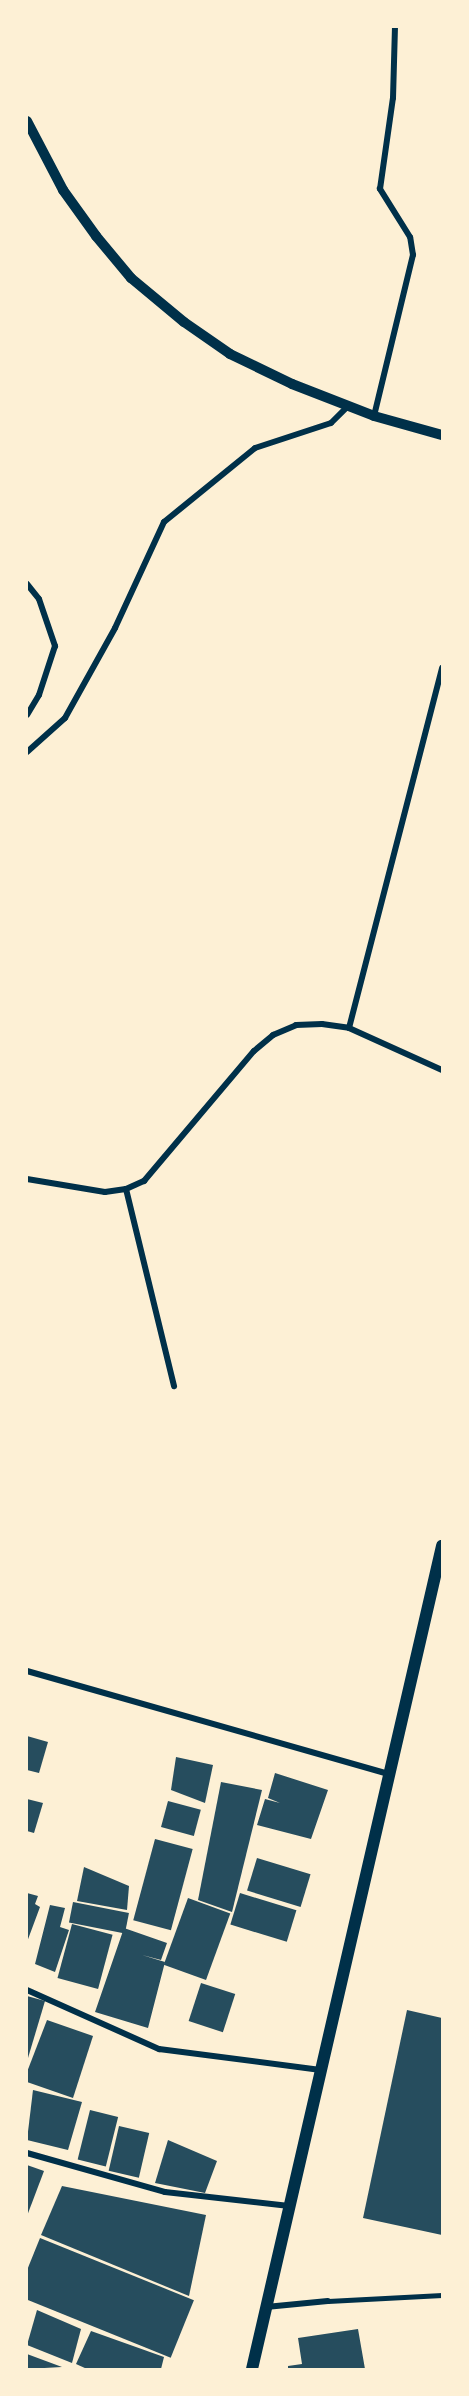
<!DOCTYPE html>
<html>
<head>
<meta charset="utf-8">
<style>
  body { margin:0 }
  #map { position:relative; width:469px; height:2396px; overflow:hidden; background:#fdf0d5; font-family:"Fira Sans",sans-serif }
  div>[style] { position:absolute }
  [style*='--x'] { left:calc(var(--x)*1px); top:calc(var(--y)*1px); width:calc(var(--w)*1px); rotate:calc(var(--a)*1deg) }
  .building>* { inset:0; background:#264d5e; transform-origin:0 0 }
  .service>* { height:4.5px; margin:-2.25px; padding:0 2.25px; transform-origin:2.25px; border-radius:2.25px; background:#003049 }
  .minor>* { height:6px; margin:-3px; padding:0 3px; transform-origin:3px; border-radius:3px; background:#003049 }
  .tertiary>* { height:10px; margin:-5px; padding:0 5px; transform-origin:5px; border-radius:5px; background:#003049 }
  .secondary>* { height:12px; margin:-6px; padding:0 6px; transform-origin:6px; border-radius:6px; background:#003049 }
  span { translate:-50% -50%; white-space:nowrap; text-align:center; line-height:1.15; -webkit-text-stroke:4.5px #fdf0d5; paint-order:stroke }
  .frame { position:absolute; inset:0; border:28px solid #fdf0d5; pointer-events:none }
</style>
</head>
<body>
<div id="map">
  <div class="building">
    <div style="clip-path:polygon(27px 1736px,48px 1742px,39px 1773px,27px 1770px)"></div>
    <div style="clip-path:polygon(176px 1757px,213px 1765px,205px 1803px,171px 1790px)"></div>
    <div style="clip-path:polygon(275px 1773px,328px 1790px,311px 1839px,257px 1825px,265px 1799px,280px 1803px,268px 1798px)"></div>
    <div style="clip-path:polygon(221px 1782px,262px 1790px,232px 1912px,198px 1900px)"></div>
    <div style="clip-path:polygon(27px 1799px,43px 1803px,34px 1833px,27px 1831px)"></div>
    <div style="left:168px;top:1801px;width:34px;height:27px;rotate:15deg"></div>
    <div style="left:155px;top:1839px;width:39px;height:84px;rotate:15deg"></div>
    <div style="left:257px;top:1858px;width:56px;height:34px;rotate:17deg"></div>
    <div style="clip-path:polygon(84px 1867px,129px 1886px,127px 1910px,77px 1901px)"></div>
    <div style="clip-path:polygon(27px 1893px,38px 1896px,35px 1904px,40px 1907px,27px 1942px)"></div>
    <div style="left:240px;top:1893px;width:59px;height:33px;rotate:17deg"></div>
    <div style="left:188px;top:1898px;width:45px;height:71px;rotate:20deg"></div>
    <div style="left:73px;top:1902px;width:57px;height:21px;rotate:11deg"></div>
    <div style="clip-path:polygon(50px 1905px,65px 1908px,60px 1927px,69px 1930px,55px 1972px,35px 1964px)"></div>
    <div style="left:72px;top:1924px;width:42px;height:56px;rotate:15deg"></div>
    <div style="clip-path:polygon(124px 1928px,167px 1943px,161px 1960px,142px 1955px,165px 1962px,148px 2028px,95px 2012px)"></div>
    <div style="left:201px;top:1983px;width:36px;height:40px;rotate:18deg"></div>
    <div style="clip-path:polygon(27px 1996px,45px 2001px,28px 2058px,27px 2058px)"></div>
    <div style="clip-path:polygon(407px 2010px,442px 2018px,442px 2235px,363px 2218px)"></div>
    <div style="clip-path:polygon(47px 2020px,93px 2036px,73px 2098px,27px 2082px,27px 2072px)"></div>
    <div style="clip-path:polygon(33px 2090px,82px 2102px,68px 2150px,27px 2140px)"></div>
    <div style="left:90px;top:2110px;width:29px;height:51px;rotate:14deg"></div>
    <div style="left:119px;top:2126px;width:31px;height:46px;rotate:13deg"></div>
    <div style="clip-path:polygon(168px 2140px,217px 2161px,205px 2193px,155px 2183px)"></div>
    <div style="clip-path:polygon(27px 2165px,44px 2171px,27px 2216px)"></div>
    <div style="clip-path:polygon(62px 2186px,206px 2215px,189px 2296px,41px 2235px)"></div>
    <div style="left:40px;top:2238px;width:166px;height:62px;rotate:22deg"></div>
    <div style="clip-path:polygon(37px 2310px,81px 2329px,72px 2363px,27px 2345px)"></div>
    <div style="clip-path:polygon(358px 2329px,365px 2369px,288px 2369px,288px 2366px,302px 2364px,298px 2338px)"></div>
    <div style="clip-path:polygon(91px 2331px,164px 2357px,161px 2369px,87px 2369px,76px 2364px)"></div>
    <div style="clip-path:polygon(27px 2354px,62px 2367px,27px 2369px)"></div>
  </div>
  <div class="service">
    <div style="--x:328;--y:2301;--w:114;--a:-3"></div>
  </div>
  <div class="minor">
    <div style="--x:374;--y:416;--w:166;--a:-76.4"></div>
    <div style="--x:413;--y:255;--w:18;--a:-99"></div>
    <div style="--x:410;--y:237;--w:57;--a:-122"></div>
    <div style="--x:380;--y:189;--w:92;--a:-81.9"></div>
    <div style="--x:393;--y:98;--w:71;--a:-88.4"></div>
    <div style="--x:27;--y:584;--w:19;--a:51"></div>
    <div style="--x:39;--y:599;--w:50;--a:71.2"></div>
    <div style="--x:55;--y:646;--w:52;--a:108.1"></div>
    <div style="--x:39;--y:695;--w:23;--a:121"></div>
    <div style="--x:27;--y:752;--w:51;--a:-41.8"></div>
    <div style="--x:65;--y:718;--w:103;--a:-60.9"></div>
    <div style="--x:115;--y:628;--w:117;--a:-65.2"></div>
    <div style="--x:164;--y:522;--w:117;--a:-39.1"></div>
    <div style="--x:255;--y:448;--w:80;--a:-18.2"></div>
    <div style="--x:331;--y:423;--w:24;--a:-45"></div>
    <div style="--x:349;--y:1028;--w:372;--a:-75.5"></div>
    <div style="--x:27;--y:1179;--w:79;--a:9.5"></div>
    <div style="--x:105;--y:1192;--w:21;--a:-8"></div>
    <div style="--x:126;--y:1189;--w:20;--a:-24"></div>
    <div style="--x:144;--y:1181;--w:170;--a:-49.8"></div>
    <div style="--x:254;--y:1051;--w:25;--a:-40"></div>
    <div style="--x:273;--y:1035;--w:25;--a:-23"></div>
    <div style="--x:296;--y:1025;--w:26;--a:-2"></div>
    <div style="--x:322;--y:1024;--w:27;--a:8"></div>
    <div style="--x:349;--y:1028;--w:102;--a:24.3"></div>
    <div style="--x:126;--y:1189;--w:203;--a:76.3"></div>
    <div style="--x:27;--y:1671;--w:376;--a:15.9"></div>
    <div style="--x:27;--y:1990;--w:145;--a:24.1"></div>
    <div style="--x:159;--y:2049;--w:163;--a:7.4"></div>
    <div style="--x:27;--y:2153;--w:143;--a:15.8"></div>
    <div style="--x:165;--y:2192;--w:125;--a:6.4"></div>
    <div style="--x:266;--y:2307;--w:62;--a:-5.5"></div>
  </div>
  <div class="tertiary">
    <div style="--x:27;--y:121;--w:78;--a:62.4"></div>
    <div style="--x:63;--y:190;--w:57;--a:54.3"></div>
    <div style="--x:96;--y:236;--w:55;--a:50.2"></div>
    <div style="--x:131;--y:278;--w:69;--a:39.7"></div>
    <div style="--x:184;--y:322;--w:56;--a:34.8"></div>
    <div style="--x:230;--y:354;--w:69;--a:25.8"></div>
    <div style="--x:292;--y:384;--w:88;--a:21.3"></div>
    <div style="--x:374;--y:416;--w:71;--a:15.6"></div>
  </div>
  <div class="secondary">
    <div style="--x:252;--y:2369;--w:845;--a:-77"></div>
  </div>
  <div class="frame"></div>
</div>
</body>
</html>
